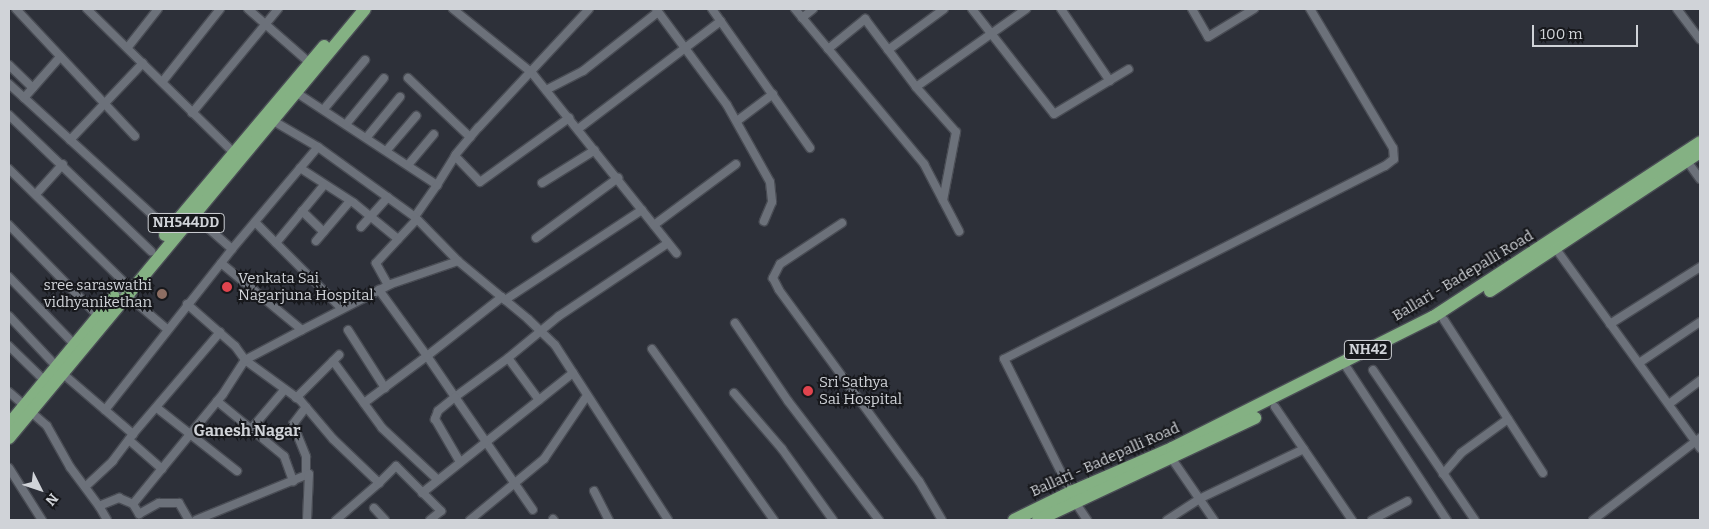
<!DOCTYPE html>
<html>
<head>
<meta charset="utf-8">
<style>
  body { margin:0 }
  #map { position:relative; width:1709px; height:529px; overflow:hidden; background:#2d3039; font-family:Bitter,serif }
  div>[style] { position:absolute }
  [style*='--x'] { left:calc(var(--x)*1px); top:calc(var(--y)*1px); width:calc(var(--w)*1px); rotate:calc(var(--a)*1deg) }
  .roads { filter:drop-shadow(1px 0 #494c54) drop-shadow(-1px 0 #494c54) drop-shadow(0 1px #494c54) drop-shadow(0 -1px #494c54) }
  .minor>* { height:8px; margin:-4px; padding:0 4px; transform-origin:4px; border-radius:4px; background:#6c717a }
  .trunk>* { height:12px; margin:-6px; padding:0 6px; transform-origin:6px; border-radius:6px; background:#84b183 }
  .dots>* { width:14px; height:14px; translate:-50% -50%; box-sizing:border-box; border:2px solid #17181c; border-radius:50% }
  span { translate:-50% -50%; white-space:nowrap; text-align:center; line-height:1.15; -webkit-text-stroke:4px #17181c; paint-order:stroke }
  .shield-label span { padding:1px 4px; background:#17181c; border:1px solid; border-radius:4px; -webkit-text-stroke-width:0 }
  .shield-label { font-size:14px; color:#d0d3d8; font-weight:700 }
  .street-label { font-size:15px; color:#d0d3d8 }
  .poi-label { font-size:15px; color:#d0d3d8 }
  .left { translate:0 -50%; text-align:left }
  .right { translate:-100% -50%; text-align:right }
  .neighbourhood-label { font-size:16px; color:#d0d3d8; font-weight:700 }
  .frame { position:absolute; inset:0; border:10px solid #d0d3d8; pointer-events:none }
  .north { position:absolute; left:15px; top:464px; width:50px; height:50px; -webkit-text-stroke:4px #17181c; paint-order:stroke; rotate:131deg; font-size:14px; font-weight:700; line-height:20px; text-align:center; color:#d0d3d8 }
  .north::after { content:''; display:block; margin:auto; width:18px; height:22px; background:#d0d3d8; clip-path:polygon(50% 0,100% 100%,50% 72%,0 100%) }
  .scale { position:absolute; left:1532px; top:25px; width:106px; height:22px; box-sizing:border-box; border:2px solid #d0d3d8; border-top:0; padding-left:6px; font-size:15px; line-height:18px; white-space:nowrap; color:#d0d3d8; -webkit-text-stroke:4px #17181c; paint-order:stroke }
</style>
</head>
<body>
<div id="map">
  <div class="roads">
    <div class="minor">
      <div style="--x:16;--y:9;--w:174;--a:46.9"></div>
      <div style="--x:87;--y:9;--w:206;--a:44.4"></div>
      <div style="--x:248;--y:9;--w:82;--a:41.1"></div>
      <div style="--x:453;--y:9;--w:102;--a:39"></div>
      <div style="--x:532;--y:73;--w:231;--a:51.3"></div>
      <div style="--x:656;--y:9;--w:119;--a:53.5"></div>
      <div style="--x:727;--y:105;--w:88;--a:60.8"></div>
      <div style="--x:770;--y:182;--w:20;--a:84"></div>
      <div style="--x:772;--y:202;--w:21;--a:113"></div>
      <div style="--x:712;--y:9;--w:170;--a:54.8"></div>
      <div style="--x:795;--y:9;--w:202;--a:50.2"></div>
      <div style="--x:924;--y:164;--w:76;--a:62.4"></div>
      <div style="--x:972;--y:9;--w:133;--a:52"></div>
      <div style="--x:1054;--y:114;--w:87;--a:-31"></div>
      <div style="--x:1061;--y:9;--w:87;--a:55.8"></div>
      <div style="--x:1192;--y:9;--w:32;--a:60"></div>
      <div style="--x:1208;--y:37;--w:54;--a:-31.3"></div>
      <div style="--x:1677;--y:9;--w:38;--a:53"></div>
      <div style="--x:802;--y:18;--w:14;--a:-39"></div>
      <div style="--x:128;--y:47;--w:48;--a:-51.7"></div>
      <div style="--x:828;--y:49;--w:48;--a:-39"></div>
      <div style="--x:865;--y:19;--w:85;--a:53.1"></div>
      <div style="--x:916;--y:87;--w:60;--a:48.4"></div>
      <div style="--x:956;--y:132;--w:69;--a:100.8"></div>
      <div style="--x:888;--y:50;--w:69;--a:-36.2"></div>
      <div style="--x:9;--y:65;--w:33;--a:44"></div>
      <div style="--x:408;--y:78;--w:86;--a:43.6"></div>
      <div style="--x:163;--y:81;--w:92;--a:-51.6"></div>
      <div style="--x:9;--y:84;--w:217;--a:42.4"></div>
      <div style="--x:916;--y:87;--w:135;--a:-35.3"></div>
      <div style="--x:546;--y:90;--w:42;--a:-27.2"></div>
      <div style="--x:583;--y:71;--w:95;--a:-38.2"></div>
      <div style="--x:297;--y:93;--w:168;--a:33.3"></div>
      <div style="--x:437;--y:185;--w:39;--a:125"></div>
      <div style="--x:24;--y:98;--w:55;--a:-48.7"></div>
      <div style="--x:324;--y:109;--w:64;--a:-50.1"></div>
      <div style="--x:192;--y:113;--w:135;--a:-50.4"></div>
      <div style="--x:9;--y:115;--w:197;--a:43.8"></div>
      <div style="--x:270;--y:119;--w:56;--a:30.3"></div>
      <div style="--x:737;--y:121;--w:45;--a:-36.9"></div>
      <div style="--x:347;--y:123;--w:58;--a:-50.6"></div>
      <div style="--x:578;--y:129;--w:179;--a:-37.1"></div>
      <div style="--x:367;--y:137;--w:52;--a:-50.5"></div>
      <div style="--x:70;--y:140;--w:106;--a:-46.5"></div>
      <div style="--x:387;--y:150;--w:45;--a:-49.5"></div>
      <div style="--x:455;--y:156;--w:36;--a:46"></div>
      <div style="--x:480;--y:182;--w:110;--a:-35.7"></div>
      <div style="--x:1687;--y:161;--w:22;--a:54"></div>
      <div style="--x:408;--y:165;--w:40;--a:-50"></div>
      <div style="--x:300;--y:168;--w:64;--a:32.9"></div>
      <div style="--x:354;--y:203;--w:57;--a:39.3"></div>
      <div style="--x:9;--y:169;--w:163;--a:44.5"></div>
      <div style="--x:542;--y:183;--w:62;--a:-31.9"></div>
      <div style="--x:437;--y:185;--w:36;--a:-58"></div>
      <div style="--x:456;--y:154;--w:35;--a:-50"></div>
      <div style="--x:479;--y:127;--w:161;--a:-47"></div>
      <div style="--x:36;--y:194;--w:40;--a:-48"></div>
      <div style="--x:302;--y:211;--w:30;--a:44"></div>
      <div style="--x:255;--y:222;--w:123;--a:45"></div>
      <div style="--x:842;--y:223;--w:74;--a:146.5"></div>
      <div style="--x:780;--y:264;--w:16;--a:117"></div>
      <div style="--x:773;--y:278;--w:13;--a:63"></div>
      <div style="--x:779;--y:290;--w:237;--a:53.8"></div>
      <div style="--x:919;--y:481;--w:45;--a:59.5"></div>
      <div style="--x:9;--y:225;--w:127;--a:45.6"></div>
      <div style="--x:654;--y:225;--w:102;--a:-36.6"></div>
      <div style="--x:361;--y:227;--w:40;--a:-48"></div>
      <div style="--x:536;--y:238;--w:102;--a:-36.2"></div>
      <div style="--x:316;--y:241;--w:52;--a:-49.6"></div>
      <div style="--x:276;--y:243;--w:75;--a:-50.4"></div>
      <div style="--x:232;--y:249;--w:133;--a:-49.9"></div>
      <div style="--x:318;--y:147;--w:120;--a:35.8"></div>
      <div style="--x:415;--y:217;--w:62;--a:45.7"></div>
      <div style="--x:458;--y:261;--w:91;--a:39.6"></div>
      <div style="--x:528;--y:319;--w:37;--a:44"></div>
      <div style="--x:555;--y:345;--w:208;--a:57.1"></div>
      <div style="--x:1556;--y:249;--w:246;--a:54.1"></div>
      <div style="--x:9;--y:277;--w:93;--a:45.9"></div>
      <div style="--x:388;--y:285;--w:25;--a:-119"></div>
      <div style="--x:376;--y:263;--w:60;--a:-47"></div>
      <div style="--x:120;--y:289;--w:62;--a:40.4"></div>
      <div style="--x:502;--y:297;--w:95;--a:141.8"></div>
      <div style="--x:427;--y:356;--w:50;--a:55.7"></div>
      <div style="--x:455;--y:397;--w:66;--a:-36.3"></div>
      <div style="--x:505;--y:300;--w:164;--a:-33.3"></div>
      <div style="--x:187;--y:304;--w:64;--a:41.2"></div>
      <div style="--x:235;--y:346;--w:17;--a:54"></div>
      <div style="--x:245;--y:360;--w:68;--a:36"></div>
      <div style="--x:300;--y:400;--w:51;--a:49.8"></div>
      <div style="--x:333;--y:439;--w:64;--a:43.7"></div>
      <div style="--x:379;--y:483;--w:57;--a:139.3"></div>
      <div style="--x:9;--y:316;--w:69;--a:46.8"></div>
      <div style="--x:1444;--y:320;--w:182;--a:57.1"></div>
      <div style="--x:735;--y:323;--w:94;--a:55.8"></div>
      <div style="--x:788;--y:401;--w:150;--a:52.6"></div>
      <div style="--x:1610;--y:324;--w:107;--a:-32.3"></div>
      <div style="--x:302;--y:330;--w:100;--a:-27.3"></div>
      <div style="--x:391;--y:284;--w:71;--a:-18.9"></div>
      <div style="--x:348;--y:330;--w:69;--a:57.5"></div>
      <div style="--x:9;--y:346;--w:49;--a:44.2"></div>
      <div style="--x:652;--y:349;--w:210;--a:54.5"></div>
      <div style="--x:333;--y:361;--w:83;--a:53.8"></div>
      <div style="--x:382;--y:428;--w:76;--a:42.9"></div>
      <div style="--x:1639;--y:363;--w:73;--a:-33.9"></div>
      <div style="--x:1347;--y:368;--w:182;--a:56.7"></div>
      <div style="--x:1373;--y:370;--w:181;--a:55.8"></div>
      <div style="--x:62;--y:373;--w:94;--a:40.7"></div>
      <div style="--x:133;--y:434;--w:34;--a:127"></div>
      <div style="--x:113;--y:461;--w:38;--a:137"></div>
      <div style="--x:9;--y:392;--w:20;--a:41"></div>
      <div style="--x:734;--y:393;--w:74;--a:49.4"></div>
      <div style="--x:782;--y:449;--w:87;--a:54.3"></div>
      <div style="--x:455;--y:397;--w:137;--a:55.4"></div>
      <div style="--x:455;--y:397;--w:22;--a:141"></div>
      <div style="--x:438;--y:411;--w:9;--a:111"></div>
      <div style="--x:435;--y:419;--w:50;--a:59.8"></div>
      <div style="--x:296;--y:398;--w:61;--a:-45"></div>
      <div style="--x:539;--y:400;--w:52;--a:-126.4"></div>
      <div style="--x:508;--y:358;--w:66;--a:-39.5"></div>
      <div style="--x:559;--y:316;--w:131;--a:-33.8"></div>
      <div style="--x:217;--y:401;--w:87;--a:39.4"></div>
      <div style="--x:284;--y:456;--w:27;--a:70"></div>
      <div style="--x:364;--y:403;--w:79;--a:-36.7"></div>
      <div style="--x:427;--y:356;--w:82;--a:-126"></div>
      <div style="--x:1669;--y:404;--w:39;--a:-37"></div>
      <div style="--x:306;--y:407;--w:21;--a:127"></div>
      <div style="--x:293;--y:424;--w:35;--a:68"></div>
      <div style="--x:306;--y:457;--w:19;--a:90"></div>
      <div style="--x:1275;--y:407;--w:137;--a:55.7"></div>
      <div style="--x:157;--y:408;--w:102;--a:38.2"></div>
      <div style="--x:105;--y:410;--w:205;--a:-51.7"></div>
      <div style="--x:232;--y:249;--w:52;--a:-138.9"></div>
      <div style="--x:31;--y:412;--w:21;--a:41"></div>
      <div style="--x:47;--y:426;--w:47;--a:60.7"></div>
      <div style="--x:70;--y:467;--w:49;--a:53.4"></div>
      <div style="--x:99;--y:506;--w:22;--a:-22"></div>
      <div style="--x:119;--y:498;--w:15;--a:23"></div>
      <div style="--x:133;--y:504;--w:12;--a:59"></div>
      <div style="--x:139;--y:514;--w:23;--a:-29"></div>
      <div style="--x:159;--y:503;--w:20;--a:0"></div>
      <div style="--x:179;--y:503;--w:20;--a:60"></div>
      <div style="--x:251;--y:429;--w:52;--a:-49.6"></div>
      <div style="--x:133;--y:434;--w:134;--a:-49.5"></div>
      <div style="--x:129;--y:440;--w:44;--a:41.3"></div>
      <div style="--x:1172;--y:459;--w:74;--a:55.5"></div>
      <div style="--x:9;--y:468;--w:62;--a:57.6"></div>
      <div style="--x:1443;--y:474;--w:28;--a:-49"></div>
      <div style="--x:1461;--y:453;--w:58;--a:-35.9"></div>
      <div style="--x:379;--y:483;--w:24;--a:-45"></div>
      <div style="--x:396;--y:466;--w:64;--a:45"></div>
      <div style="--x:441;--y:511;--w:14;--a:141"></div>
      <div style="--x:594;--y:491;--w:33;--a:63"></div>
      <div style="--x:1071;--y:492;--w:149;--a:-116.7"></div>
      <div style="--x:1004;--y:359;--w:427;--a:-26.9"></div>
      <div style="--x:1385;--y:166;--w:11;--a:-38"></div>
      <div style="--x:1394;--y:159;--w:11;--a:-95"></div>
      <div style="--x:1393;--y:148;--w:162;--a:-120.8"></div>
      <div style="--x:422;--y:493;--w:193;--a:-38.5"></div>
      <div style="--x:1075;--y:502;--w:22;--a:56"></div>
      <div style="--x:133;--y:504;--w:142;--a:-50.7"></div>
      <div style="--x:223;--y:394;--w:40;--a:-57.1"></div>
      <div style="--x:245;--y:360;--w:64;--a:-27.8"></div>
      <div style="--x:302;--y:330;--w:105;--a:-140.4"></div>
      <div style="--x:99;--y:506;--w:16;--a:60"></div>
      <div style="--x:374;--y:508;--w:16;--a:47"></div>
      <div style="--x:553;--y:519;--w:1;--a:45"></div>
      <div style="--x:196;--y:520;--w:122;--a:-22.2"></div>
      <div style="--x:309;--y:474;--w:46;--a:92.5"></div>
      <div style="--x:470;--y:520;--w:96;--a:-39.5"></div>
      <div style="--x:544;--y:459;--w:75;--a:-55.9"></div>
      <div style="--x:1167;--y:520;--w:38;--a:-33"></div>
      <div style="--x:1199;--y:499;--w:116;--a:-25.5"></div>
      <div style="--x:1372;--y:520;--w:40;--a:-28"></div>
      <div style="--x:1593;--y:520;--w:135;--a:-37.5"></div>
    </div>
    <div class="trunk">
      <div style="--x:165;--y:235;--w:247;--a:-49.9"></div>
      <div style="--x:1490;--y:291;--w:252;--a:-33.5"></div>
      <div style="--x:9;--y:424;--w:165;--a:-50.4"></div>
      <div style="--x:9;--y:438;--w:557;--a:-50.31"></div>
      <div style="--x:1014;--y:520;--w:64;--a:-26.2"></div>
      <div style="--x:1071;--y:492;--w:110;--a:-23.5"></div>
      <div style="--x:1172;--y:448;--w:292;--a:-26.7"></div>
      <div style="--x:1433;--y:317;--w:319;--a:-33.2"></div>
      <div style="--x:1038;--y:520;--w:240;--a:-25.2"></div>
    </div>
  </div>
  <div class="dots">
    <div style="left:227px;top:287px;background:#e0444e"></div>
    <div style="left:162px;top:294px;background:#8d6e63"></div>
    <div style="left:808px;top:391px;background:#e0444e"></div>
  </div>
  <div class="shield-label">
    <span style="left:186px;top:223px">NH544DD</span>
    <span style="left:1368px;top:350px">NH42</span>
  </div>
  <div class="street-label">
    <span style="left:1463px;top:276px;rotate:-31deg">Ballari - Badepalli Road</span>
    <span style="left:1105px;top:460px;rotate:-24deg">Ballari - Badepalli Road</span>
  </div>
  <div class="poi-label">
    <span class="left" style="left:238px;top:287px">Venkata Sai<br>Nagarjuna Hospital</span>
    <span class="right" style="left:152px;top:294px">sree saraswathi<br>vidhyanikethan</span>
    <span class="left" style="left:819px;top:391px">Sri Sathya<br>Sai Hospital</span>
  </div>
  <div class="neighbourhood-label">
    <span style="left:247px;top:431px">Ganesh Nagar</span>
  </div>
  <div class="frame"></div>
  <div class="north">N</div>
  <div class="scale">100 m</div>
</div>
</body>
</html>
